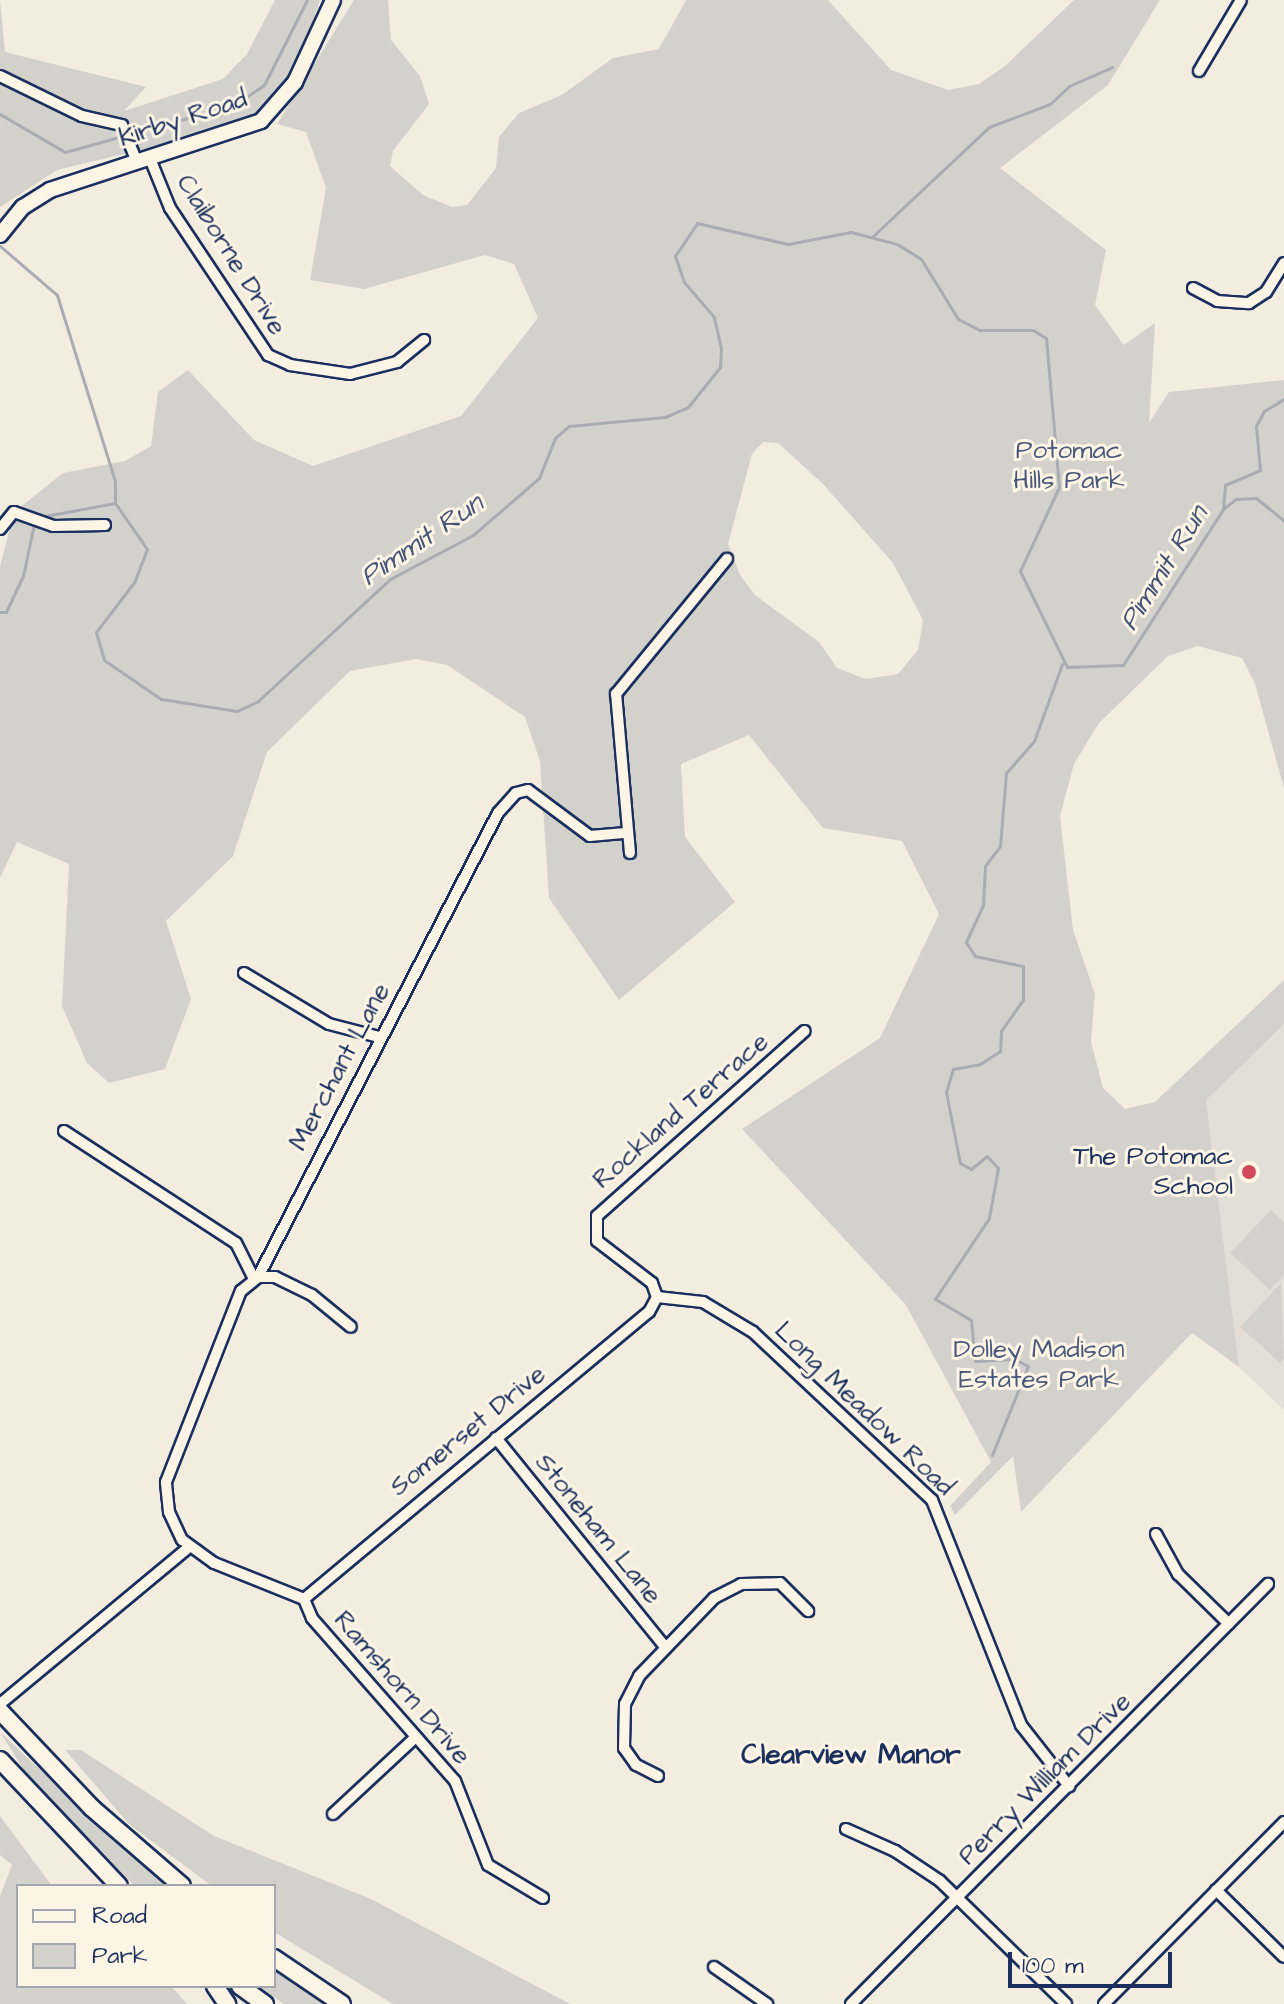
<!DOCTYPE html>
<html>
<head>
<meta charset="utf-8">
<style>
  body { margin:0 }
  #map { position:relative; width:1284px; height:2004px; overflow:hidden; background:#f3ede0; font-family:"Architects Daughter",sans-serif }
  div>[style] { position:absolute }
  [style*='--x'] { left:calc(var(--x)*1px); top:calc(var(--y)*1px); width:calc(var(--w)*1px); rotate:calc(var(--a)*1deg) }
  .built>* { inset:0; background:#e3dfd6 }
  .green>* { inset:0; background:#d3d1cc }
  .stream>* { height:3px; margin:-1.5px; padding:0 1.5px; transform-origin:1.5px; border-radius:1.5px; background:#a9acb3 }
  .roads { filter:drop-shadow(2px 0 #1b2f5e) drop-shadow(-2px 0 #1b2f5e) drop-shadow(0 2px #1b2f5e) drop-shadow(0 -2px #1b2f5e) }
  .street>* { height:10px; margin:-5px; padding:0 5px; transform-origin:5px; border-radius:5px; background:#fcf5e5 }
  .secondary>* { height:14px; margin:-7px; padding:0 7px; transform-origin:7px; border-radius:7px; background:#fcf5e5 }
  .primary>* { height:16px; margin:-8px; padding:0 8px; transform-origin:8px; border-radius:8px; background:#fcf5e5 }
  .dots>* { width:22px; height:22px; translate:-50% -50%; box-sizing:border-box; border:4px solid #fcf5e5; border-radius:50% }
  span { translate:-50% -50%; white-space:nowrap; text-align:center; line-height:1.15; -webkit-text-stroke:6px #fcf5e5; paint-order:stroke }
  .street-label { font-size:26px; color:#1b2f5e }
  .park-label { font-size:26px; color:#49587a }
  .poi-label { font-size:26px; color:#1b2f5e }
  .right { translate:-100% -50%; text-align:right }
  .water-label { font-size:28px; color:#465478; font-style:italic }
  .neighbourhood-label { font-size:28px; color:#1b2f5e; font-weight:700 }
  .legend { position:absolute; left:16px; top:1884px; width:260px; height:104px; box-sizing:border-box; background:#fcf5e5; border:2px solid #a2a6af; margin:0; padding:10px 14px; list-style:none; font-size:24px; color:#1b2f5e }
  .legend li { display:flex; align-items:center; gap:16px; height:40px }
  .legend b { width:40px; border:2px solid #a2a6af }
  .scale { position:absolute; left:1008px; top:1952px; width:164px; height:36px; box-sizing:border-box; border:4px solid #1b2f5e; border-top:0; padding-left:10px; font-size:24px; line-height:28px; white-space:nowrap; color:#1b2f5e; -webkit-text-stroke:6px #fcf5e5; paint-order:stroke }
</style>
</head>
<body>
<div id="map">
  <div class="built">
    <div style="clip-path:polygon(1284px 1015px,1284px 1410px,1239px 1367px,1206px 1099px)"></div>
  </div>
  <div class="green">
    <div style="clip-path:polygon(0 0,5px 52px,146px 87px,124px 111px,223px 79px,247px 54px,275px 0,320px 0,295px 75px,276px 103px,231px 128px,57px 170px,0 207px)"></div>
    <div style="clip-path:polygon(evenodd,354px 0,388px 0,391px 40px,420px 76px,429px 104px,393px 151px,390px 166px,423px 195px,452px 207px,467px 205px,496px 168px,499px 137px,519px 113px,562px 95px,613px 58px,659px 49px,686px 0,828px 0,891px 70px,948px 90px,979px 84px,1005px 66px,1074px 0,1160px 0,1108px 85px,1000px 168px,1106px 250px,1095px 305px,1124px 345px,1155px 323px,1149px 423px,1169px 392px,1284px 380px,1284px 788px,1255px 684px,1242px 658px,1198px 646px,1168px 656px,1099px 723px,1074px 764px,1060px 816px,1073px 930px,1095px 994px,1091px 1042px,1103px 1088px,1125px 1109px,1155px 1102px,1284px 980px,1284px 1024px,1206px 1100px,1239px 1367px,1192px 1333px,1021px 1512px,1013px 1456px,955px 1515px,950px 1506px,991px 1462px,906px 1305px,742px 1129px,880px 1038px,939px 914px,902px 841px,823px 828px,749px 735px,681px 764px,685px 837px,735px 902px,619px 1000px,549px 898px,540px 761px,525px 717px,447px 665px,416px 659px,350px 671px,267px 752px,233px 856px,166px 921px,191px 999px,165px 1069px,109px 1083px,87px 1063px,62px 1006px,69px 864px,17px 842px,0 878px,0 567px,14px 512px,63px 473px,125px 461px,151px 446px,158px 392px,188px 370px,254px 440px,313px 466px,461px 416px,538px 318px,514px 264px,485px 255px,364px 289px,310px 280px,326px 188px,306px 132px,277px 124px,354px 0,763px 442px,778px 443px,823px 484px,893px 563px,923px 620px,918px 650px,898px 674px,866px 679px,837px 668px,819px 642px,755px 595px,740px 575px,728px 544px,752px 454px,763px 442px)"></div>
    <div style="clip-path:polygon(1271px 1210px,1284px 1222px,1284px 1275px,1270px 1290px,1230px 1253px)"></div>
    <div style="clip-path:polygon(1281px 1283px,1284px 1358px,1280px 1363px,1240px 1327px)"></div>
    <div style="clip-path:polygon(0 1732px,130px 1854px,172px 1886px,135px 1886px,27px 1775px)"></div>
    <div style="clip-path:polygon(65px 1750px,81px 1750px,214px 1836px,371px 1899px,570px 2004px,393px 2004px,274px 1932px,274px 1886px,212px 1886px,130px 1825px)"></div>
    <div style="clip-path:polygon(0 1816px,52px 1886px,18px 1886px,18px 1986px,171px 1986px,187px 2004px,0 2004px,0 1896px,12px 1865px,0 1855px)"></div>
    <div style="clip-path:polygon(274px 1963px,311px 1989px,326px 2004px,284px 2004px,258px 1986px,274px 1986px)"></div>
  </div>
  <div class="stream">
    <div style="--x:0;--y:114;--w:75;--a:30.3"></div>
    <div style="--x:65;--y:152;--w:128;--a:-15.5"></div>
    <div style="--x:188;--y:118;--w:30;--a:-4"></div>
    <div style="--x:218;--y:116;--w:55;--a:-34"></div>
    <div style="--x:264;--y:85;--w:95;--a:-63.2"></div>
    <div style="--x:873;--y:236;--w:159;--a:-43.2"></div>
    <div style="--x:989;--y:127;--w:65;--a:-20.7"></div>
    <div style="--x:1050;--y:104;--w:26;--a:-43"></div>
    <div style="--x:1069;--y:86;--w:47;--a:-23.8"></div>
    <div style="--x:0;--y:246;--w:75;--a:40.7"></div>
    <div style="--x:57;--y:295;--w:195;--a:72.7"></div>
    <div style="--x:115;--y:481;--w:22;--a:90"></div>
    <div style="--x:115;--y:503;--w:56;--a:55.2"></div>
    <div style="--x:147;--y:549;--w:34;--a:111"></div>
    <div style="--x:135;--y:581;--w:64;--a:127.4"></div>
    <div style="--x:96;--y:632;--w:29;--a:74"></div>
    <div style="--x:104;--y:660;--w:69;--a:34.4"></div>
    <div style="--x:161;--y:699;--w:77;--a:9"></div>
    <div style="--x:237;--y:711;--w:23;--a:-25"></div>
    <div style="--x:258;--y:701;--w:180;--a:-42.7"></div>
    <div style="--x:390;--y:579;--w:94;--a:-27.9"></div>
    <div style="--x:473;--y:535;--w:87;--a:-40.8"></div>
    <div style="--x:539;--y:478;--w:43;--a:-68.2"></div>
    <div style="--x:555;--y:438;--w:18;--a:-41"></div>
    <div style="--x:569;--y:426;--w:96;--a:-5.4"></div>
    <div style="--x:665;--y:417;--w:25;--a:-23"></div>
    <div style="--x:688;--y:407;--w:51;--a:-51.3"></div>
    <div style="--x:720;--y:367;--w:19;--a:-87"></div>
    <div style="--x:721;--y:348;--w:32;--a:-103"></div>
    <div style="--x:714;--y:317;--w:46;--a:-130.6"></div>
    <div style="--x:684;--y:282;--w:28;--a:-109"></div>
    <div style="--x:675;--y:256;--w:40;--a:-56"></div>
    <div style="--x:697;--y:223;--w:93;--a:13"></div>
    <div style="--x:788;--y:244;--w:64;--a:-10.8"></div>
    <div style="--x:851;--y:232;--w:48;--a:14.6"></div>
    <div style="--x:897;--y:244;--w:28;--a:32"></div>
    <div style="--x:921;--y:259;--w:70;--a:58.3"></div>
    <div style="--x:958;--y:319;--w:25;--a:27"></div>
    <div style="--x:980;--y:330;--w:53;--a:0"></div>
    <div style="--x:1033;--y:330;--w:15;--a:32"></div>
    <div style="--x:1046;--y:338;--w:150;--a:85"></div>
    <div style="--x:1059;--y:487;--w:93;--a:114.9"></div>
    <div style="--x:1020;--y:571;--w:107;--a:63.9"></div>
    <div style="--x:1067;--y:667;--w:56;--a:-2"></div>
    <div style="--x:1123;--y:665;--w:185;--a:-57.3"></div>
    <div style="--x:1223;--y:509;--w:16;--a:-38"></div>
    <div style="--x:1236;--y:499;--w:20;--a:-3"></div>
    <div style="--x:1256;--y:498;--w:36;--a:39"></div>
    <div style="--x:1223;--y:509;--w:24;--a:-85"></div>
    <div style="--x:1225;--y:485;--w:38;--a:-23"></div>
    <div style="--x:1260;--y:470;--w:44;--a:-95.2"></div>
    <div style="--x:1256;--y:426;--w:17;--a:-62"></div>
    <div style="--x:1264;--y:411;--w:23;--a:-31"></div>
    <div style="--x:45;--y:516;--w:71;--a:-10.5"></div>
    <div style="--x:0;--y:612;--w:6;--a:0"></div>
    <div style="--x:6;--y:612;--w:40;--a:-65"></div>
    <div style="--x:23;--y:576;--w:53;--a:-78.1"></div>
    <div style="--x:992;--y:1455;--w:96;--a:-68"></div>
    <div style="--x:1028;--y:1366;--w:16;--a:-153"></div>
    <div style="--x:1014;--y:1359;--w:39;--a:177"></div>
    <div style="--x:975;--y:1361;--w:41;--a:-95.6"></div>
    <div style="--x:971;--y:1320;--w:42;--a:-149.7"></div>
    <div style="--x:935;--y:1299;--w:97;--a:-56.3"></div>
    <div style="--x:989;--y:1218;--w:51;--a:-79.8"></div>
    <div style="--x:998;--y:1168;--w:16;--a:-133"></div>
    <div style="--x:987;--y:1156;--w:21;--a:141"></div>
    <div style="--x:971;--y:1169;--w:13;--a:-151"></div>
    <div style="--x:960;--y:1163;--w:72;--a:-101.2"></div>
    <div style="--x:946;--y:1092;--w:24;--a:-73"></div>
    <div style="--x:953;--y:1069;--w:27;--a:-10"></div>
    <div style="--x:980;--y:1064;--w:24;--a:-33"></div>
    <div style="--x:1000;--y:1051;--w:20;--a:-87"></div>
    <div style="--x:1001;--y:1031;--w:38;--a:-55"></div>
    <div style="--x:1023;--y:1000;--w:34;--a:-90"></div>
    <div style="--x:1023;--y:966;--w:49;--a:-168.2"></div>
    <div style="--x:975;--y:956;--w:17;--a:-123"></div>
    <div style="--x:966;--y:942;--w:41;--a:-65.3"></div>
    <div style="--x:983;--y:905;--w:39;--a:-87"></div>
    <div style="--x:985;--y:866;--w:25;--a:-53"></div>
    <div style="--x:1000;--y:846;--w:73;--a:-85.3"></div>
    <div style="--x:1006;--y:773;--w:43;--a:-48.8"></div>
    <div style="--x:1034;--y:741;--w:82;--a:-70"></div>
  </div>
  <div class="roads">
    <div class="street">
      <div style="--x:1199;--y:71;--w:82;--a:-59.4"></div>
      <div style="--x:0;--y:76;--w:91;--a:26"></div>
      <div style="--x:82;--y:116;--w:41;--a:12.7"></div>
      <div style="--x:122;--y:125;--w:38;--a:68"></div>
      <div style="--x:149;--y:156;--w:56;--a:68"></div>
      <div style="--x:170;--y:208;--w:177;--a:56.3"></div>
      <div style="--x:268;--y:355;--w:24;--a:24"></div>
      <div style="--x:290;--y:365;--w:61;--a:8.5"></div>
      <div style="--x:350;--y:374;--w:49;--a:-14.3"></div>
      <div style="--x:397;--y:362;--w:35;--a:-39"></div>
      <div style="--x:1193;--y:288;--w:27;--a:28"></div>
      <div style="--x:1217;--y:301;--w:32;--a:4"></div>
      <div style="--x:1249;--y:303;--w:20;--a:-33"></div>
      <div style="--x:1266;--y:292;--w:34;--a:-58"></div>
      <div style="--x:0;--y:529;--w:22;--a:-51"></div>
      <div style="--x:14;--y:512;--w:41;--a:19.7"></div>
      <div style="--x:53;--y:526;--w:52;--a:-1.1"></div>
      <div style="--x:630;--y:853;--w:160;--a:-95"></div>
      <div style="--x:616;--y:694;--w:175;--a:-50.6"></div>
      <div style="--x:244;--y:973;--w:99;--a:31"></div>
      <div style="--x:329;--y:1024;--w:52;--a:14.6"></div>
      <div style="--x:64;--y:1131;--w:205;--a:33.1"></div>
      <div style="--x:236;--y:1243;--w:40;--a:63.4"></div>
      <div style="--x:258;--y:1277;--w:17;--a:0"></div>
      <div style="--x:275;--y:1277;--w:41;--a:25.9"></div>
      <div style="--x:312;--y:1295;--w:50;--a:39.4"></div>
      <div style="--x:657;--y:1297;--w:46;--a:6.2"></div>
      <div style="--x:703;--y:1302;--w:58;--a:31"></div>
      <div style="--x:753;--y:1332;--w:245;--a:43.2"></div>
      <div style="--x:932;--y:1500;--w:242;--a:68.4"></div>
      <div style="--x:1021;--y:1725;--w:78;--a:51.8"></div>
      <div style="--x:657;--y:1297;--w:15;--a:-110"></div>
      <div style="--x:652;--y:1283;--w:69;--a:-142.6"></div>
      <div style="--x:597;--y:1241;--w:25;--a:-90"></div>
      <div style="--x:597;--y:1216;--w:278;--a:-41.7"></div>
      <div style="--x:496;--y:1438;--w:270;--a:51"></div>
      <div style="--x:1156;--y:1534;--w:46;--a:61.2"></div>
      <div style="--x:1178;--y:1574;--w:71;--a:44.4"></div>
      <div style="--x:304;--y:1599;--w:449;--a:-39.8"></div>
      <div style="--x:649;--y:1312;--w:17;--a:-62"></div>
      <div style="--x:0;--y:1704;--w:246;--a:-39.7"></div>
      <div style="--x:658;--y:1776;--w:25;--a:-153"></div>
      <div style="--x:636;--y:1765;--w:21;--a:-125"></div>
      <div style="--x:624;--y:1748;--w:44;--a:-88.7"></div>
      <div style="--x:625;--y:1704;--w:31;--a:-63"></div>
      <div style="--x:639;--y:1676;--w:108;--a:-46.1"></div>
      <div style="--x:714;--y:1598;--w:30;--a:-27"></div>
      <div style="--x:741;--y:1584;--w:39;--a:-1"></div>
      <div style="--x:780;--y:1583;--w:40;--a:45"></div>
      <div style="--x:333;--y:1814;--w:113;--a:-42.9"></div>
      <div style="--x:846;--y:1829;--w:54;--a:24.2"></div>
      <div style="--x:895;--y:1851;--w:54;--a:33.7"></div>
      <div style="--x:940;--y:1881;--w:176;--a:44.3"></div>
      <div style="--x:1216;--y:1890;--w:95;--a:44.6"></div>
      <div style="--x:543;--y:1898;--w:64;--a:-149"></div>
      <div style="--x:488;--y:1865;--w:90;--a:-111.4"></div>
      <div style="--x:455;--y:1781;--w:217;--a:-131.3"></div>
      <div style="--x:312;--y:1618;--w:21;--a:-113"></div>
      <div style="--x:304;--y:1599;--w:97;--a:-158.2"></div>
      <div style="--x:214;--y:1563;--w:39;--a:-144"></div>
      <div style="--x:182;--y:1540;--w:31;--a:-115"></div>
      <div style="--x:169;--y:1512;--w:30;--a:-96"></div>
      <div style="--x:166;--y:1482;--w:205;--a:-68.6"></div>
      <div style="--x:241;--y:1291;--w:22;--a:-39"></div>
      <div style="--x:258;--y:1277;--w:522;--a:-62.65"></div>
      <div style="--x:498;--y:813;--w:27;--a:-48"></div>
      <div style="--x:516;--y:793;--w:12;--a:-14"></div>
      <div style="--x:528;--y:790;--w:77;--a:36.6"></div>
      <div style="--x:590;--y:836;--w:36;--a:-5"></div>
      <div style="--x:714;--y:1967;--w:65;--a:34.9"></div>
      <div style="--x:851;--y:2004;--w:592;--a:-45.21"></div>
      <div style="--x:1104;--y:2004;--w:256;--a:-45.3"></div>
    </div>
    <div class="secondary">
      <div style="--x:0;--y:235;--w:36;--a:-51"></div>
      <div style="--x:23;--y:207;--w:32;--a:-32"></div>
      <div style="--x:50;--y:190;--w:222;--a:-18.1"></div>
      <div style="--x:261;--y:121;--w:52;--a:-48.9"></div>
      <div style="--x:295;--y:82;--w:90;--a:-65.1"></div>
    </div>
    <div class="primary">
      <div style="--x:0;--y:1711;--w:134;--a:46.5"></div>
      <div style="--x:92;--y:1808;--w:119;--a:40.9"></div>
      <div style="--x:0;--y:1760;--w:173;--a:46.6"></div>
      <div style="--x:274;--y:1958;--w:82;--a:34.1"></div>
      <div style="--x:215;--y:1986;--w:22;--a:56"></div>
      <div style="--x:240;--y:1986;--w:31;--a:36"></div>
    </div>
  </div>
  <div class="dots">
    <div style="left:1249px;top:1172px;background:#d1495b"></div>
  </div>
  <div class="street-label">
    <span style="left:183px;top:119px;rotate:-18deg">Kirby Road</span>
    <span style="left:231px;top:255px;rotate:58deg">Claiborne Drive</span>
    <span style="left:340px;top:1067px;rotate:-62deg">Merchant Lane</span>
    <span style="left:681px;top:1111px;rotate:-41deg">Rockland Terrace</span>
    <span style="left:864px;top:1409px;rotate:44deg">Long Meadow Road</span>
    <span style="left:468px;top:1431px;rotate:-39deg">Somerset Drive</span>
    <span style="left:598px;top:1529px;rotate:51deg">Stoneham Lane</span>
    <span style="left:402px;top:1688px;rotate:49deg">Ramshorn Drive</span>
    <span style="left:1045px;top:1779px;rotate:-45deg">Perry William Drive</span>
  </div>
  <div class="park-label">
    <span style="left:1069px;top:466px">Potomac<br>Hills Park</span>
    <span style="left:1039px;top:1365px">Dolley Madison<br>Estates Park</span>
  </div>
  <div class="poi-label">
    <span class="right" style="left:1233px;top:1172px">The Potomac<br>School</span>
  </div>
  <div class="water-label">
    <span style="left:422px;top:540px;rotate:-34deg">Pimmit Run</span>
    <span style="left:1164px;top:568px;rotate:-58deg">Pimmit Run</span>
  </div>
  <div class="neighbourhood-label">
    <span style="left:851px;top:1755px">Clearview Manor</span>
  </div>
  <ul class="legend">
  <li><b style="height:10px;background:#fcf5e5"></b>Road</li>
  <li><b style="height:22px;background:#d3d1cc"></b>Park</li>
  </ul>
  <div class="scale">100 m</div>
</div>
</body>
</html>
